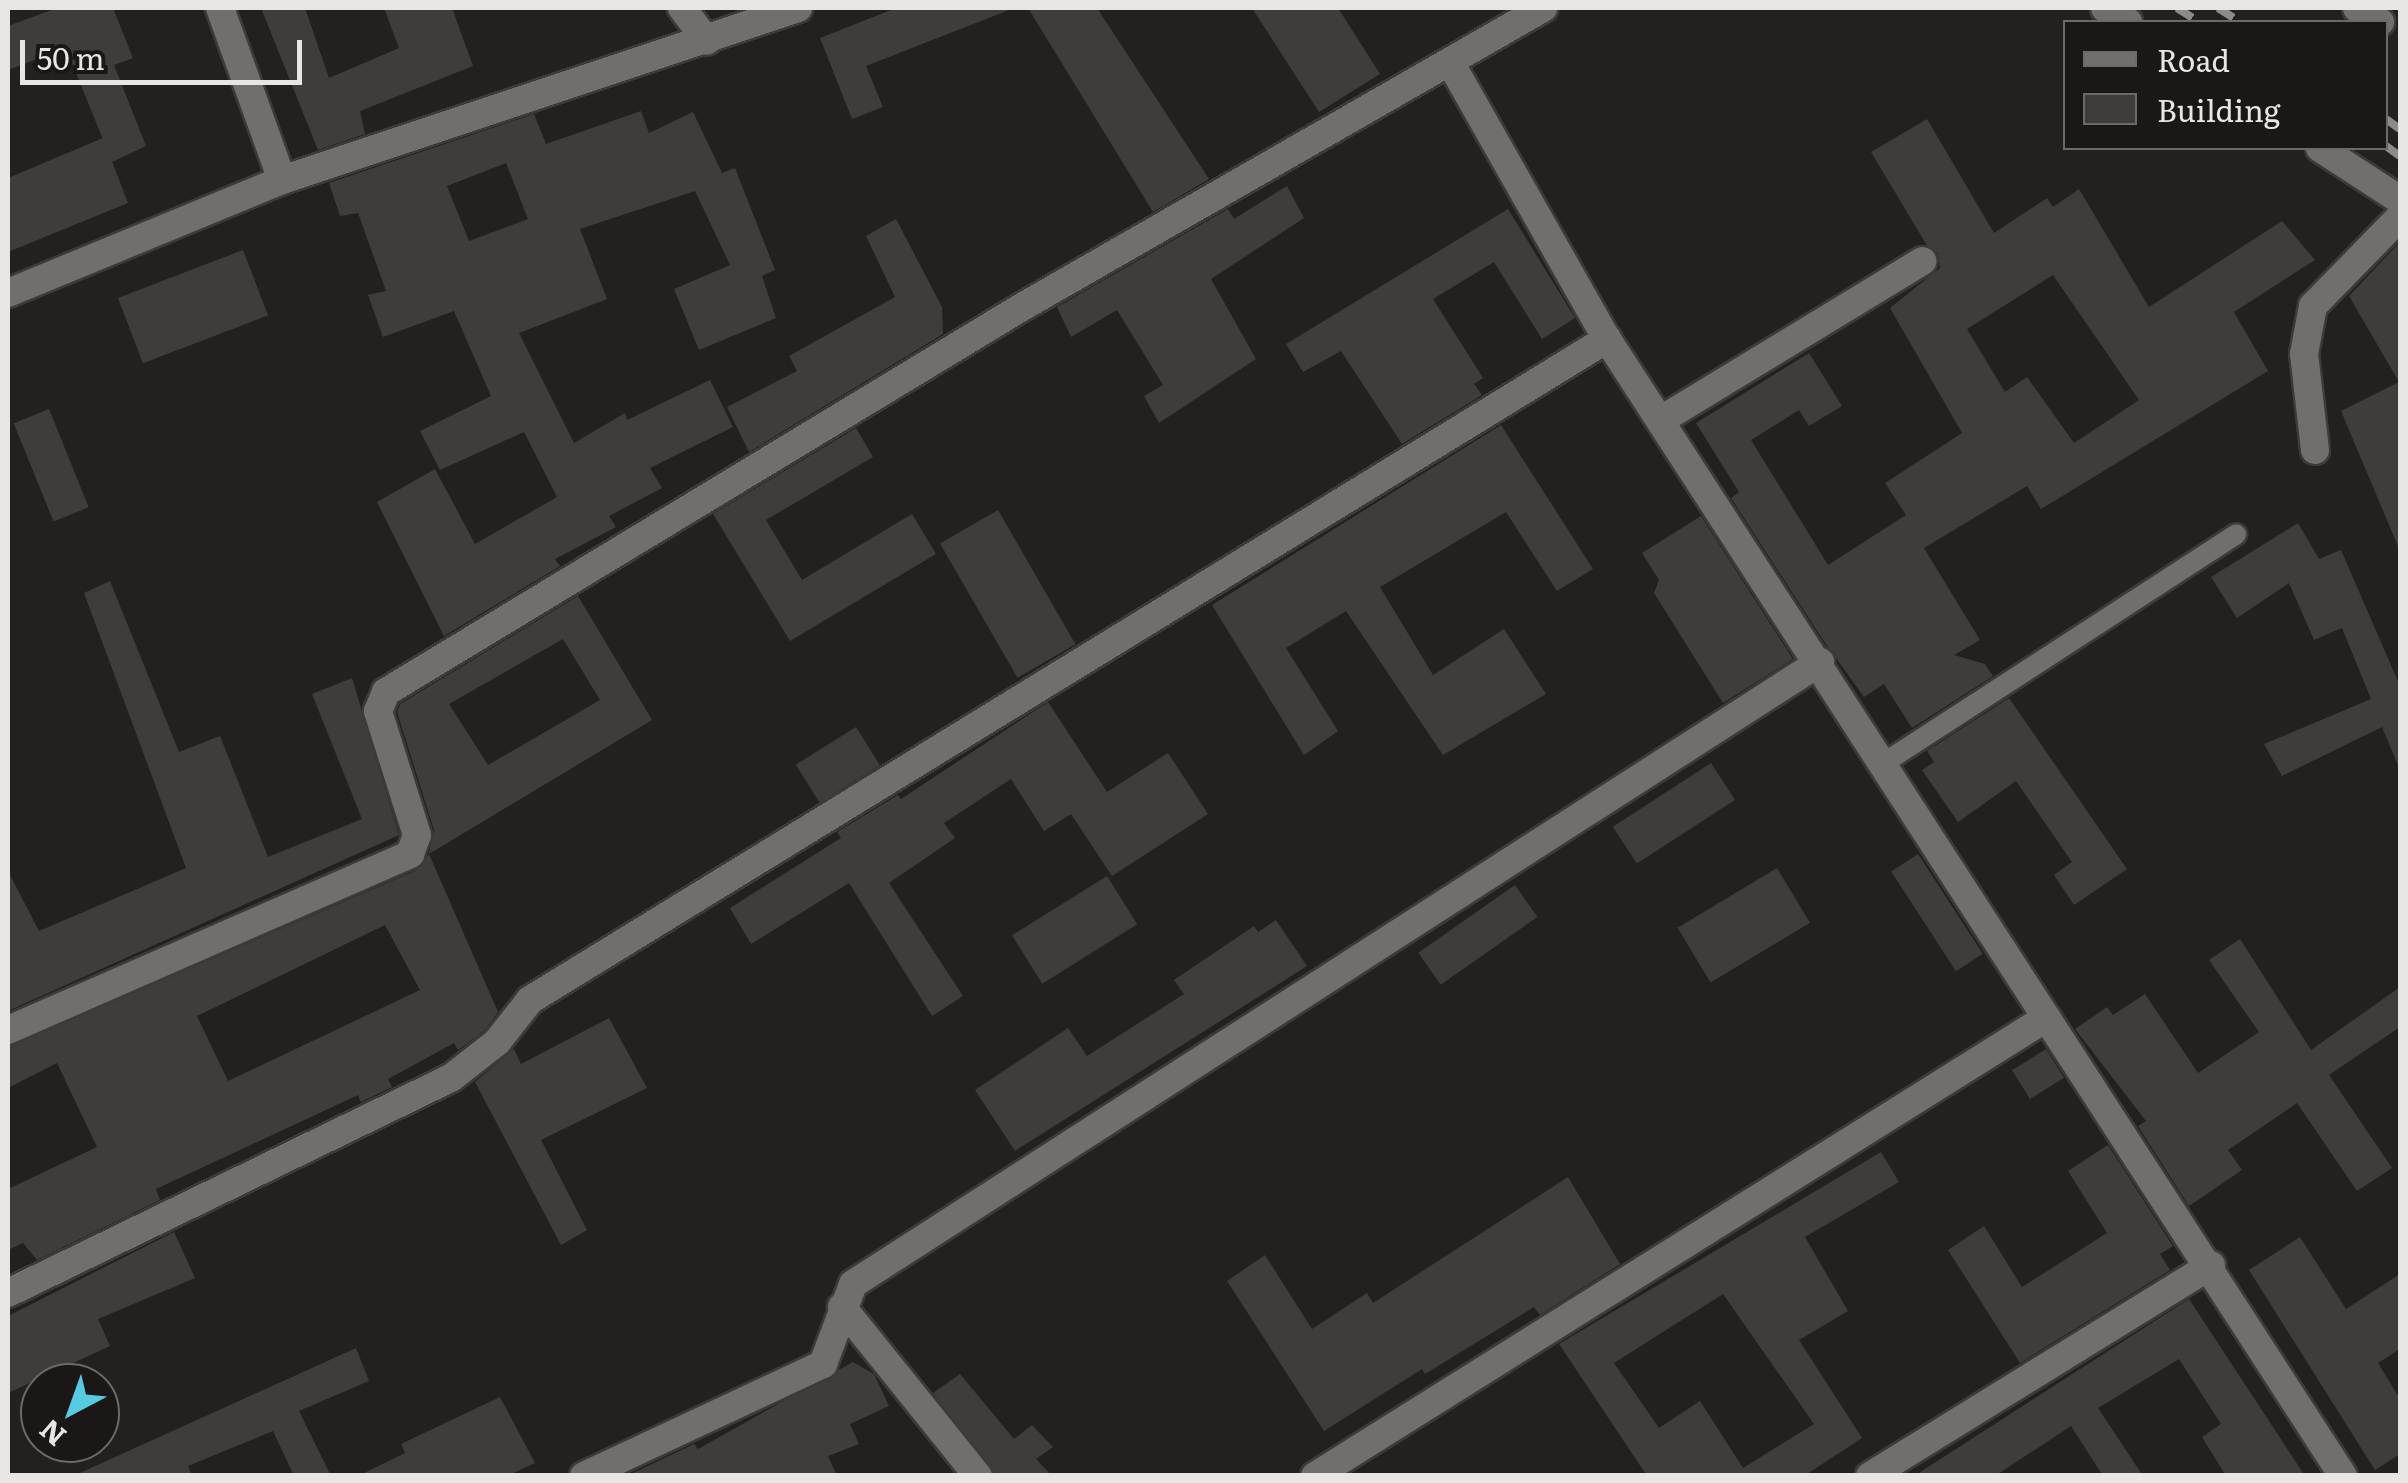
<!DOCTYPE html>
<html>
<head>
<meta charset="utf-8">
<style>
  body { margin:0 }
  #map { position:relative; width:2408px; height:1483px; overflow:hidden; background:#24201f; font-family:Literata,serif }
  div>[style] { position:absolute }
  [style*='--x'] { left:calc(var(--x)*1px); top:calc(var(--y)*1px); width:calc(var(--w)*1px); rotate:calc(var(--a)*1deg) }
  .building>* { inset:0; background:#403c3b; transform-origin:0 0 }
  .roads { filter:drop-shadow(2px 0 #3d3a39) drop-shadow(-2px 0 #3d3a39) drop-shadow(0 2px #3d3a39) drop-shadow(0 -2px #3d3a39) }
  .service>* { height:20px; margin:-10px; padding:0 10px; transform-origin:10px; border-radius:10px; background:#726e6d }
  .minor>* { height:28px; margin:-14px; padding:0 14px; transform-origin:14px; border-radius:14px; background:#726e6d }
  .rail>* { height:8px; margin-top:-4px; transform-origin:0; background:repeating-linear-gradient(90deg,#8d8a89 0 18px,transparent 0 36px) }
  span { translate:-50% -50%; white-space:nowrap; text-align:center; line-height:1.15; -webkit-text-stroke:8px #1a1716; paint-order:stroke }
  .frame { position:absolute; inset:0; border:10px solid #e8e5e5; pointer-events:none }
  .legend { position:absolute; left:2063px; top:20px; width:325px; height:130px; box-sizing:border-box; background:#1a1716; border:2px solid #6c6969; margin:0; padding:12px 18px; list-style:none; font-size:30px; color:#e8e5e5 }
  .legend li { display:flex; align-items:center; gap:20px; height:50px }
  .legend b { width:50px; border:2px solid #6c6969 }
  .north { position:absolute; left:20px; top:1363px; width:100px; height:100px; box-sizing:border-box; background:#1a1716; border:2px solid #6c6969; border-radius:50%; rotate:221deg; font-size:28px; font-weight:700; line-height:40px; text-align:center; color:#e8e5e5 }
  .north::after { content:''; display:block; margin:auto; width:35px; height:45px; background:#56cae0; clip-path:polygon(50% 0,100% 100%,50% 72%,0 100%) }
  .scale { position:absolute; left:20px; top:40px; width:282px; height:45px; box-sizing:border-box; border:5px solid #e8e5e5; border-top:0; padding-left:12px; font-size:30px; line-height:35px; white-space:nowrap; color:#e8e5e5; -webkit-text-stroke:8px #1a1716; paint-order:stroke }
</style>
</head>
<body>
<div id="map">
  <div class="building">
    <div style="clip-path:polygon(57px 8px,113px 8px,133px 58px,114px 65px,146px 146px,112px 162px,66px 48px,8px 70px,8px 26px)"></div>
    <div style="clip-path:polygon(261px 8px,305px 8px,329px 78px,399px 48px,384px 8px,452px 8px,473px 66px,360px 111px,365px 134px,318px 150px)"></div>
    <div style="clip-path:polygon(896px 8px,1009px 10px,866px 66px,883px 107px,852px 119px,820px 38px)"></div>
    <div style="clip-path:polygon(1028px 8px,1097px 8px,1209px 179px,1153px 212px)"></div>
    <div style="clip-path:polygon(1252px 8px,1338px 8px,1380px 74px,1319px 112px)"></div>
    <div style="clip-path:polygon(evenodd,641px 111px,649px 133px,693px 112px,722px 173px,735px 168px,775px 270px,762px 276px,776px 318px,699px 350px,674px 289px,730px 265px,695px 191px,580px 229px,607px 299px,519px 333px,574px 443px,625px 413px,627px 420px,710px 380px,733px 427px,650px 468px,662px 488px,609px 516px,616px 527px,555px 559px,560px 566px,444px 636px,377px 502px,435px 469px,475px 544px,557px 497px,524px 432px,440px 470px,420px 431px,491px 396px,454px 311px,383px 337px,368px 295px,386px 291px,358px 213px,340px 216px,329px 183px,534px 114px,546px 144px,641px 111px,506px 163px,528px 219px,469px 241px,447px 186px,506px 163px)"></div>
    <div style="clip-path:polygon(evenodd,1927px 119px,1994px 233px,2047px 198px,2053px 207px,2079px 189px,2149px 307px,2282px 221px,2315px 260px,2234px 312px,2268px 371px,2041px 509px,2027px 486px,1924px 548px,1980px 640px,1954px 655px,1985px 664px,1993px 676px,1912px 728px,1884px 684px,1864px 697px,1823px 640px,1731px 498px,1739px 492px,1696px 423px,1809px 353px,1842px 406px,1809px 426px,1799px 410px,1751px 440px,1828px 565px,1906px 515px,1885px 483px,1962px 433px,1890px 308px,1940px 268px,1938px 253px,1926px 244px,1871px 152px,1927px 119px,2053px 275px,2139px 400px,2074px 443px,2027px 377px,2005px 392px,1967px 329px,2053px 275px)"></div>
    <div style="clip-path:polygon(103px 138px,128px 203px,8px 252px,8px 178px)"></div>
    <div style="clip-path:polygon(1287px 186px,1304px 218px,1211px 279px,1256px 359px,1159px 423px,1144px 396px,1163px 385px,1117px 310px,1071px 337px,1057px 307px,1228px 209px,1234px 219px)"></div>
    <div style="clip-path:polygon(1508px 209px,1575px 318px,1542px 339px,1494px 262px,1433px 299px,1483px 378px,1474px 384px,1482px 395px,1402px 444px,1341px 351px,1303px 372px,1286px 344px)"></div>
    <div style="clip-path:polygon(896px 219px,942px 307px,943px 334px,749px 452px,727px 407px,797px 371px,789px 356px,895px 297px,866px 236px)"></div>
    <div style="clip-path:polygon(2400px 242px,2400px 551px,2341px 411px,2399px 382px,2349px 296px)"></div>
    <div style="left:243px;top:250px;width:70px;height:134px;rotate:69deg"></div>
    <div style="left:49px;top:409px;width:106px;height:38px;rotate:68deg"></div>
    <div style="clip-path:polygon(1501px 425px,1593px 569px,1557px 591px,1506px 512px,1380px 587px,1433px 675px,1504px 629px,1546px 694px,1443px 755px,1346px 611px,1286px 648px,1338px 731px,1304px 755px,1212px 605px)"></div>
    <div style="clip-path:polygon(856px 428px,873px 457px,766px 520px,802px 580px,912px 514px,936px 554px,790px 641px,713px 514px)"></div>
    <div style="left:998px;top:510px;width:155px;height:67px;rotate:60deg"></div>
    <div style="clip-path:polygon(1701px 516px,1793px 659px,1723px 703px,1654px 593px,1659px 580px,1642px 553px)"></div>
    <div style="clip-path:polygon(2298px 523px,2319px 559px,2341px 550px,2400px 686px,2400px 770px,2382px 727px,2282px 776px,2264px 744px,2371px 699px,2342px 628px,2314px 640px,2289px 583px,2237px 618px,2211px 577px)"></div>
    <div style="clip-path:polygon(110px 581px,179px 752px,220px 736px,268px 857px,362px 819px,312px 694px,352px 678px,399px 835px,8px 1011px,8px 871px,39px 931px,186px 868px,84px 593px)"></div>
    <div style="clip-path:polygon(evenodd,578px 596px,652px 720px,429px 854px,434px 830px,397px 712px,400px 704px,578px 596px,563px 639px,600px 700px,488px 765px,449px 704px,563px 639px)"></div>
    <div style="clip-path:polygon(2009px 698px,2127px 869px,2074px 905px,2054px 875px,2072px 862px,2016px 781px,1958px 822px,1922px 770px,1934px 762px,1927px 751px)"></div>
    <div style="clip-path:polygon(1048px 702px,1107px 792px,1168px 753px,1208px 814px,1112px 876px,1071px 814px,1044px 831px,1011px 779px,944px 823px,955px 838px,889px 883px,963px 996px,932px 1016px,849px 883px,751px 944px,730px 908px,841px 838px,837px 832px,898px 795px,901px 799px)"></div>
    <div style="left:856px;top:727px;width:45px;height:71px;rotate:58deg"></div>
    <div style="left:1711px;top:763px;width:44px;height:117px;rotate:57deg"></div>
    <div style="clip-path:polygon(evenodd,429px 854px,498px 1012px,485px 1030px,458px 1050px,454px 1043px,388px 1079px,392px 1087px,361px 1102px,358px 1095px,156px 1189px,160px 1200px,37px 1260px,23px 1243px,8px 1250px,8px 1189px,97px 1147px,57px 1063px,8px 1088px,8px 1047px,417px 870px,429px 854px,385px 925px,420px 990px,228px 1081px,197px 1016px,385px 925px)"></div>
    <div style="left:1918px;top:854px;width:119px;height:32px;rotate:57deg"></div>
    <div style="left:1777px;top:868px;width:64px;height:116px;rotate:59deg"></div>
    <div style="left:1107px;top:876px;width:57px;height:112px;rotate:58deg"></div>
    <div style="left:1515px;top:885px;width:39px;height:118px;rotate:55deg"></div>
    <div style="clip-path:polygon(1276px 920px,1307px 966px,1015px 1151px,975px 1090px,1068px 1028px,1087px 1056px,1184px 994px,1174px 980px,1254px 926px,1258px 932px)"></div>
    <div style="clip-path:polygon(2240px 939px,2311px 1050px,2400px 987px,2400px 1027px,2329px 1075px,2392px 1168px,2357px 1191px,2297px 1103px,2228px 1150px,2242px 1170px,2189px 1206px,2138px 1126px,2146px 1121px,2075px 1029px,2107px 1007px,2113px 1015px,2145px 994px,2198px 1073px,2259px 1032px,2209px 960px)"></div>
    <div style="clip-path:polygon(609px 1018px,647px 1088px,541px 1140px,587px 1230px,561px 1245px,475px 1082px,514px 1049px,521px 1064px)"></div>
    <div style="left:2046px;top:1049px;width:34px;height:40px;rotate:58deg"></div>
    <div style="clip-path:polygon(2108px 1145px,2173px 1246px,2160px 1254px,2170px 1270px,2020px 1363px,1948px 1250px,1984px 1226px,2022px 1287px,2107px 1233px,2068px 1171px)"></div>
    <div style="clip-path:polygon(evenodd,1881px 1152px,1899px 1182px,1805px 1237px,1848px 1311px,1799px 1340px,1862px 1438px,1804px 1476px,1647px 1476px,1559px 1344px,1881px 1152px,1723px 1294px,1814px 1424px,1743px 1468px,1700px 1401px,1659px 1428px,1614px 1363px,1723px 1294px)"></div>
    <div style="clip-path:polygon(1568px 1177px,1620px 1264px,1540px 1315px,1534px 1307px,1425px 1374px,1422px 1369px,1324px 1431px,1227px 1281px,1265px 1255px,1312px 1329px,1367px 1293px,1373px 1303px)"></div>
    <div style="clip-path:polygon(174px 1232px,195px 1278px,98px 1319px,110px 1346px,8px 1393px,8px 1316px)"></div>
    <div style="clip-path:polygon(2300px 1237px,2346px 1309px,2400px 1274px,2400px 1349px,2378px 1363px,2400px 1399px,2400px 1454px,2375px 1470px,2249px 1270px)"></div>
    <div style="clip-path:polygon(2189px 1299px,2305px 1476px,2226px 1476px,2202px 1437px,2221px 1424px,2179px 1359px,2098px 1408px,2143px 1476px,2103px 1476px,2071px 1426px,1995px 1476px,1914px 1476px)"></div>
    <div style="clip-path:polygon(356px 1348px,369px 1381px,299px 1411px,331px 1476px,294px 1476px,273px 1431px,188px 1466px,192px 1476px,73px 1476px)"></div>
    <div style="clip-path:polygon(853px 1362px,874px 1374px,889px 1406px,850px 1424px,859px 1444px,828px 1456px,837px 1476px,627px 1476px,694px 1444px,698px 1449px)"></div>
    <div style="clip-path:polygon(960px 1374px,1014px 1439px,1032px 1425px,1053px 1447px,1036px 1459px,1052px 1476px,995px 1476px,933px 1393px)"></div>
    <div style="clip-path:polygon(500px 1397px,535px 1463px,507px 1476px,358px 1476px,405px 1453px,401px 1444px)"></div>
  </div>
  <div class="roads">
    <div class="service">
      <div style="--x:1884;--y:763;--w:420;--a:-33"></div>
    </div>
    <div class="minor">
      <div style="--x:220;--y:8;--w:183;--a:70.2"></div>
      <div style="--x:682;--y:8;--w:41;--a:52.9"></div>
      <div style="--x:2105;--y:8;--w:27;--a:31"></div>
      <div style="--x:2357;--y:8;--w:27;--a:31"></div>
      <div style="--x:1450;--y:62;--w:318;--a:60.5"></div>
      <div style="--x:1607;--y:339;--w:1354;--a:57.08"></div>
      <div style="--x:2320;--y:148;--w:95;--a:33"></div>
      <div style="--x:8;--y:293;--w:296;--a:-22.4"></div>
      <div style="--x:282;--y:180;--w:544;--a:-18.43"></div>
      <div style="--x:1661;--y:420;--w:306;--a:-31.3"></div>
      <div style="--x:2315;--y:450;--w:97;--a:-96.5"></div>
      <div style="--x:2304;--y:354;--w:49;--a:-79.4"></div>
      <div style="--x:2313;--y:306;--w:124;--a:-45.7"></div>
      <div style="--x:8;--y:1030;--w:439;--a:-23.6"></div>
      <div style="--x:410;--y:854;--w:20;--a:-70"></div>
      <div style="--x:417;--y:835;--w:130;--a:-107.5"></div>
      <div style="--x:378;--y:711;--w:21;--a:-67"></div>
      <div style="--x:386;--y:692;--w:743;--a:-31.19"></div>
      <div style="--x:1022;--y:307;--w:601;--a:-29.85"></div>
      <div style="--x:8;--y:1293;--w:492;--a:-25.9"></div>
      <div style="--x:451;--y:1078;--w:58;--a:-38"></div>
      <div style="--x:497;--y:1042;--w:53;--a:-51.8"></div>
      <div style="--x:530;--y:1000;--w:1264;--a:-31.54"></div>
      <div style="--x:842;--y:1307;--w:217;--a:51.2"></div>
      <div style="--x:584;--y:1476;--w:264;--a:-25.1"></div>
      <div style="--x:823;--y:1364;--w:85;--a:-69.4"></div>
      <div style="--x:853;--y:1284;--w:1150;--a:-32.75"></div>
      <div style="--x:1315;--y:1476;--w:863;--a:-32.07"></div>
      <div style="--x:1870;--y:1476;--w:401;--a:-31.7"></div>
    </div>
  </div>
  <div class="rail">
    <div style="--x:2177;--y:8;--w:26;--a:32"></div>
    <div style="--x:2218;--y:8;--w:26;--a:32"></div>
    <div style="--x:2386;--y:119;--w:17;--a:36"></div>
    <div style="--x:2386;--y:146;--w:17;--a:36"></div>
  </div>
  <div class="frame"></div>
  <ul class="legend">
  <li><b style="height:12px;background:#726e6d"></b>Road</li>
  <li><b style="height:28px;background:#403c3b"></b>Building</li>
  </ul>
  <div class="north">N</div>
  <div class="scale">50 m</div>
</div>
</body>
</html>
